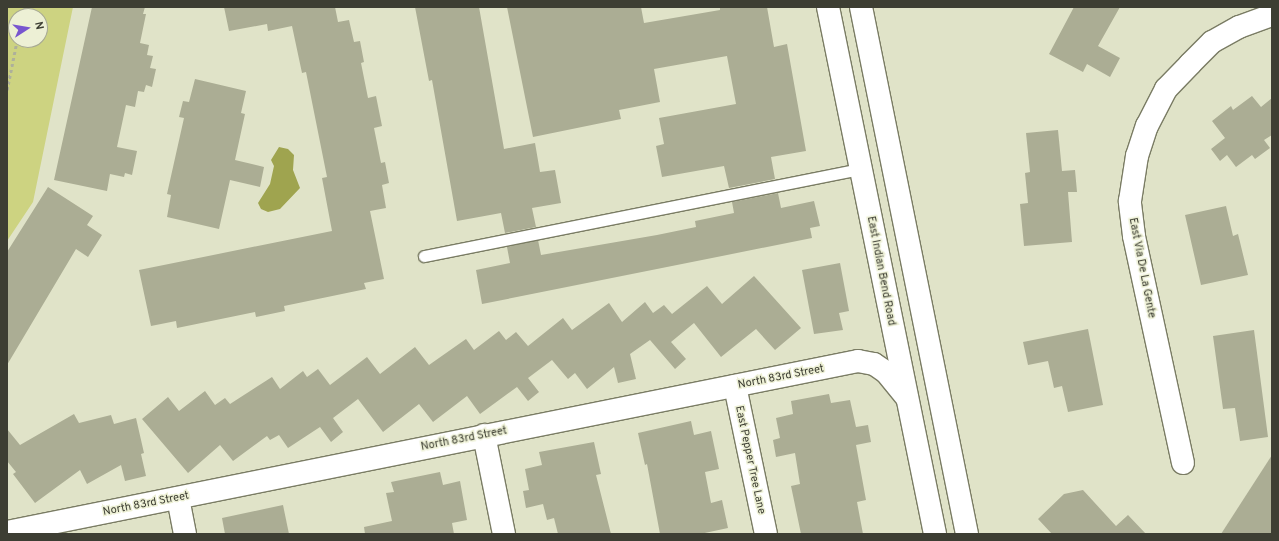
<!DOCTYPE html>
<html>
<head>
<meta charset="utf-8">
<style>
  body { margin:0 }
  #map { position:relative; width:1279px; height:541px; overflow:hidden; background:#e0e3c8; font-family:Overpass,sans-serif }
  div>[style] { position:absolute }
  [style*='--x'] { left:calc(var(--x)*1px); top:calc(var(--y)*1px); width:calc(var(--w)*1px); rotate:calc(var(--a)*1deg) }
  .green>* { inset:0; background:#cdd381 }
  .water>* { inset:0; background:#9fa44f }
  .building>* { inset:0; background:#abad94 }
  .path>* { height:2.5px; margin-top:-1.25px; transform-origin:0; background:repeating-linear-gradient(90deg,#aeb09a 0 3px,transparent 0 6px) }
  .roads { filter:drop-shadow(1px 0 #7a7c64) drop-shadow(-1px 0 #7a7c64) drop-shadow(0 1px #7a7c64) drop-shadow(0 -1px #7a7c64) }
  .service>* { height:11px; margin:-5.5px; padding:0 5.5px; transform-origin:5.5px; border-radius:5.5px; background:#fff }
  .minor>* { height:22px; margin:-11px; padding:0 11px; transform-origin:11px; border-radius:11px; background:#fff }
  .secondary>* { height:22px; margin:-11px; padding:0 11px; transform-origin:11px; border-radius:11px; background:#fff }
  span { translate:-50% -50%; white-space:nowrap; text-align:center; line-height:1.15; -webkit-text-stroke:3px #edf0d5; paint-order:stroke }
  .street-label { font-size:11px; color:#3d3e33 }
  .frame { position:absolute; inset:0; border:8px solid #3d3e33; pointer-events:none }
  .north { position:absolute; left:8px; top:8px; width:40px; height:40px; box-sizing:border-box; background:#edf0d5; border:1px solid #a7a994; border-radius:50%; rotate:78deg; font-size:11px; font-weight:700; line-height:16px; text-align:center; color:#3d3e33 }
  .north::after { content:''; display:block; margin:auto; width:14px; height:18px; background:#7855cf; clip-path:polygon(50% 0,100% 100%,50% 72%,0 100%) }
</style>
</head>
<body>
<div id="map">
  <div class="green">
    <div style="clip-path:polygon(evenodd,7px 7px,73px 7px,33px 202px,7px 241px,7px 7px,16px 16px,40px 16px,40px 40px,16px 40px,16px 16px)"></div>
  </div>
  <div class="water">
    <div style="clip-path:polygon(279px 147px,288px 149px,294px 155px,293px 170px,300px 188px,280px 209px,268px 212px,261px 209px,258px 203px,270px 184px,274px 166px,271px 160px)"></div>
  </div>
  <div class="building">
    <div style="clip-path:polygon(92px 7px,145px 7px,143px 14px,146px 14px,140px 43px,149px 45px,147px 55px,153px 56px,150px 68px,156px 69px,152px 87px,146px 85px,144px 92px,138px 91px,135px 107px,126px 105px,117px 147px,137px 151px,132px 175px,125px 173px,124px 177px,110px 174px,107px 191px,54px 180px)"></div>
    <div style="clip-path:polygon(224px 7px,335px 7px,338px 22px,349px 20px,354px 42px,360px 41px,364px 62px,361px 63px,368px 98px,376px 96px,382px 126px,374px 128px,381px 163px,385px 162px,389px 183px,382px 185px,386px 208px,370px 211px,384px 279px,364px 283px,366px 289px,284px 306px,285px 311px,256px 317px,255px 312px,177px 328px,176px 321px,151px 326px,139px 270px,332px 231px,322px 178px,327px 177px,306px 72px,302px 73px,292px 26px,268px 31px,267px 24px,229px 31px)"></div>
    <div style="clip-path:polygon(415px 7px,479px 7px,504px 149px,535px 143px,540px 172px,555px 170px,561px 203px,532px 208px,536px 227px,505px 233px,501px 213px,457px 221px,432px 80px,429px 81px)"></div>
    <div style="clip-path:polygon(507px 7px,641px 7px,644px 23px,720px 10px,720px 7px,767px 7px,774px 47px,787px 44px,806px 151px,771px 157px,775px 179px,729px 188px,724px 166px,662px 177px,656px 146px,664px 144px,659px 118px,736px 104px,727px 56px,654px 69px,660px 102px,619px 110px,621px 119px,533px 137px)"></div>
    <div style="clip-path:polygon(1074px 7px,1120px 7px,1098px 46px,1120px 58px,1110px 77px,1087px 64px,1083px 72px,1049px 54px)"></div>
    <div style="clip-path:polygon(195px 79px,246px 91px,241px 113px,245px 114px,235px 160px,264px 167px,260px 187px,230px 180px,219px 229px,167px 217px,171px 195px,167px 194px,184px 118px,179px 117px,183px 101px,189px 102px)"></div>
    <div style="clip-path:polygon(1252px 96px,1261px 107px,1272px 98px,1272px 135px,1264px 140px,1270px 148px,1255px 159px,1252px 155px,1236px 167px,1227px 155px,1220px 161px,1211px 149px,1225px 138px,1212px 121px,1231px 106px,1233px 110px)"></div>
    <div style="clip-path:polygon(1058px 130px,1062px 171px,1075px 170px,1077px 192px,1068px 192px,1072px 242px,1024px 246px,1020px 204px,1028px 203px,1025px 173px,1030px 172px,1026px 133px)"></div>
    <div style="clip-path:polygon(48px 187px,93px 216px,87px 225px,102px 235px,88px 257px,76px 249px,7px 365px,7px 252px)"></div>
    <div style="clip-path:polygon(778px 193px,781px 208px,814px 201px,820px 226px,810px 228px,812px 238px,482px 304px,476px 270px,510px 263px,507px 247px,538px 240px,541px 255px,657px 235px,696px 227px,695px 221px,734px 213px,732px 202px)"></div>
    <div style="clip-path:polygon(1226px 206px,1233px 236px,1238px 234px,1248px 275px,1201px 285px,1185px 215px)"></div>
    <div style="clip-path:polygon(840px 263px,849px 311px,839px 313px,843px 330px,814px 334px,802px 270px)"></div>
    <div style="clip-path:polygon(754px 276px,801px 328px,775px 350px,756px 329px,721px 357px,694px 323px,671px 342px,686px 359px,675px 369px,650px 340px,630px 354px,636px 379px,618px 383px,614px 367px,587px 389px,575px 373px,568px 379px,552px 360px,528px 378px,539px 392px,528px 401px,517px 387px,480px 414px,467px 396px,433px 422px,419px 404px,383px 432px,358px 399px,333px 418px,343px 432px,331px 442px,320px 427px,288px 448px,279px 435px,270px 440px,267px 436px,233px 461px,220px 445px,188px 473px,142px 419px,168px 397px,179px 411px,205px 391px,215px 405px,225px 398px,230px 404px,272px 377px,280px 389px,303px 371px,307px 377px,318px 369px,330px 385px,367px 357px,380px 374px,415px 347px,429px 365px,466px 339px,474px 350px,499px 331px,506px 340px,516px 332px,528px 346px,563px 318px,572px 330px,609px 303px,622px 322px,645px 302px,653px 313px,664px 305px,672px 314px,707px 286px,722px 304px)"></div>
    <div style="clip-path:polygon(1088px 329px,1103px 405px,1068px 412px,1062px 386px,1054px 388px,1048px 361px,1028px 365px,1023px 342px)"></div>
    <div style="clip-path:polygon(1254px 330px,1268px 437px,1240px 441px,1235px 408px,1223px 409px,1213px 336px)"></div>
    <div style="clip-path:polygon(829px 394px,831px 403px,850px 400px,856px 427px,868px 425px,871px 442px,856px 445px,866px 500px,857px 502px,863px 534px,801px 534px,791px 486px,800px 484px,795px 453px,776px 457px,773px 440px,780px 438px,776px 418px,793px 414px,791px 401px)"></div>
    <div style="clip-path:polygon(74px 414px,79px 423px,111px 415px,114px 424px,136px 418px,144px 453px,141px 454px,146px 476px,125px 481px,121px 465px,87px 484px,80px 470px,35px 503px,13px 474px,16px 472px,7px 461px,7px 429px,20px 445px)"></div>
    <div style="clip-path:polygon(691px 421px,694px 435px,711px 431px,719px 469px,705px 472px,711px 503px,722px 500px,728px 528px,700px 534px,660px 534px,647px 464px,645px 465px,638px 433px)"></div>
    <div style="clip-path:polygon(594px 442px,601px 474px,596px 475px,611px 534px,558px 534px,554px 518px,547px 520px,543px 504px,526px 508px,523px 491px,529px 490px,525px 469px,542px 465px,539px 452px)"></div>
    <div style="clip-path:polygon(1272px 455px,1272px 534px,1221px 534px)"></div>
    <div style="clip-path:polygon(440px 472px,443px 485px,460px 481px,467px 520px,452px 523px,454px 534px,365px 534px,364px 527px,392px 521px,386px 493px,394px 492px,391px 482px)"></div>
    <div style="clip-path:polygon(1083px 490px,1116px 526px,1128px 515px,1146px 534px,1052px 534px,1038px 519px,1064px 494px)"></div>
    <div style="clip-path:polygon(283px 505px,289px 534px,225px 534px,222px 518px)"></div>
  </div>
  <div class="path">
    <div style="--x:23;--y:16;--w:9;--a:-77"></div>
    <div style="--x:7;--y:90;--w:51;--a:-78.7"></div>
  </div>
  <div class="roads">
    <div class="service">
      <div style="--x:424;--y:256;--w:446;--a:-11.3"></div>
    </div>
    <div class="minor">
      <div style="--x:735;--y:386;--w:151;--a:78.2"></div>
      <div style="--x:484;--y:435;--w:101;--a:78.6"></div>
      <div style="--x:1183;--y:463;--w:232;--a:-102.2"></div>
      <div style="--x:1134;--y:236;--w:35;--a:-97"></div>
      <div style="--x:1130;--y:201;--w:46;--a:-81.2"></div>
      <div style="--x:1137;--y:156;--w:32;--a:-72"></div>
      <div style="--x:1147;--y:126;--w:42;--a:-62.8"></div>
      <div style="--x:1166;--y:89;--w:35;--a:-46"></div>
      <div style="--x:1190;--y:64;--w:31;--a:-45"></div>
      <div style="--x:1212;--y:42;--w:31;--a:-29"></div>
      <div style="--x:1239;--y:27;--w:35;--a:-20"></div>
      <div style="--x:178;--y:498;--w:37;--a:79"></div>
      <div style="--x:7;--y:532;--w:868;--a:-11.36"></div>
      <div style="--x:858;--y:361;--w:16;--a:11"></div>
      <div style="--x:874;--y:364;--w:14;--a:34"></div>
      <div style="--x:886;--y:372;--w:33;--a:51"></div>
    </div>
    <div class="secondary">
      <div style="--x:828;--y:7;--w:538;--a:78.52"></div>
      <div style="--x:861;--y:7;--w:538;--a:78.63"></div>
    </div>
  </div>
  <div class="street-label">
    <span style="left:1142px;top:268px;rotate:79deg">East Via De La Gente</span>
    <span style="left:881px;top:271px;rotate:79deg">East Indian Bend Road</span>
    <span style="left:781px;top:377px;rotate:-11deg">North 83rd Street</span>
    <span style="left:464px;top:439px;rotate:-11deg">North 83rd Street</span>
    <span style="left:750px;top:460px;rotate:78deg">East Pepper Tree Lane</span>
    <span style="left:146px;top:504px;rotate:-11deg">North 83rd Street</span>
  </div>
  <div class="frame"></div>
  <div class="north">N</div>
</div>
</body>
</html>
